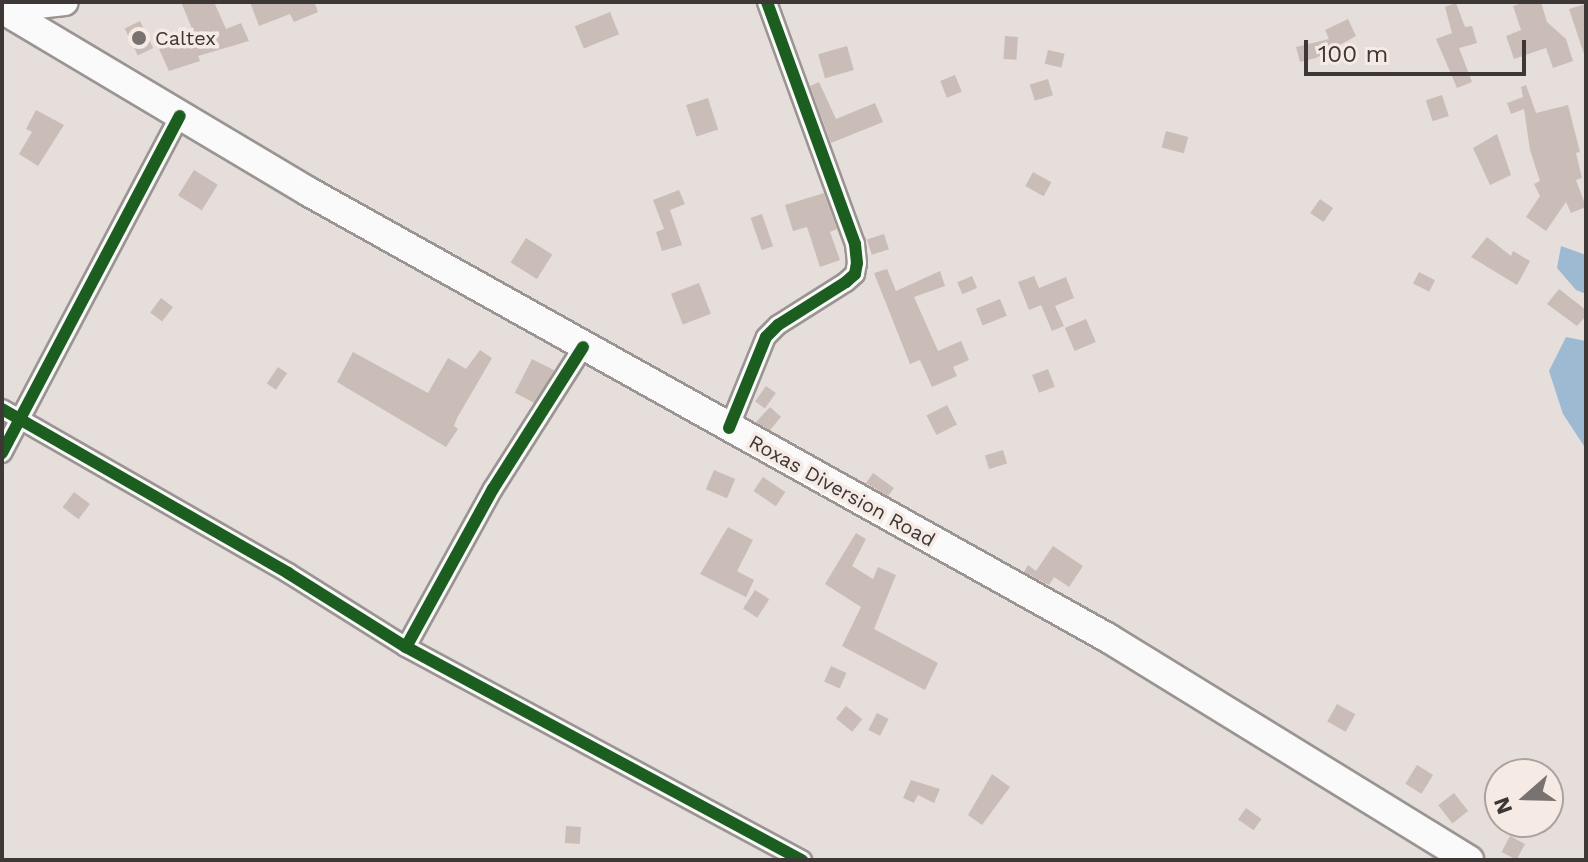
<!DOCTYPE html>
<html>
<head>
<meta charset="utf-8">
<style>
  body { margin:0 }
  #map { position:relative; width:1588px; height:862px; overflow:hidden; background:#e5dedb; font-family:"Work Sans",sans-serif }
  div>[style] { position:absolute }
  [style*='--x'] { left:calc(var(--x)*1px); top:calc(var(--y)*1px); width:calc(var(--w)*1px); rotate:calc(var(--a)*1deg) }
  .water>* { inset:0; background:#9ebad3 }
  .building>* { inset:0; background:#cabdb7; transform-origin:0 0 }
  .roads { filter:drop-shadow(2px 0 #9a9592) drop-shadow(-2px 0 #9a9592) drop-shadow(0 2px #9a9592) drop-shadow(0 -2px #9a9592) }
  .minor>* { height:18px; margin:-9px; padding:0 9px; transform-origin:9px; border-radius:9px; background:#fbfafa }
  .secondary>* { height:26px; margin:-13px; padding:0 13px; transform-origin:13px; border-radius:13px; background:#fbfafa }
  .primary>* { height:28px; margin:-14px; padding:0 14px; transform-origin:14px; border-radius:14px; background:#fbfafa }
  .cycleway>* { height:12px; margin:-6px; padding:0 6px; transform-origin:6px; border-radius:6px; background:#1b5e20 }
  .dots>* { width:22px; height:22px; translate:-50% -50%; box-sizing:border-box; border:4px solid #f6eae4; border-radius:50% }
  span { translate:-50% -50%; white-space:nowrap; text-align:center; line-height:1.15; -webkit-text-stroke:7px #f6eae4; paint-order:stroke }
  .poi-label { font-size:20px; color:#3d3836 }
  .left { translate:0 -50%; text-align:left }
  .street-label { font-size:20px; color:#3d3836 }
  .frame { position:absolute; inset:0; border:4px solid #3d3836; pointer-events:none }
  .north { position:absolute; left:1484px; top:758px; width:80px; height:80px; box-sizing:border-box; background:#f6eae4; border:2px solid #aca39e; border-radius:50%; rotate:250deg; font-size:22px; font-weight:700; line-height:32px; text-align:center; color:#3d3836 }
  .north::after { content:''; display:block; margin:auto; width:28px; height:36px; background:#787270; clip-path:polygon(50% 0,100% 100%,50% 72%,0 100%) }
  .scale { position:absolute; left:1304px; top:40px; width:222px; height:36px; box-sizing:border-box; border:4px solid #3d3836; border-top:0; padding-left:10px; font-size:24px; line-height:28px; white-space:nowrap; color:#3d3836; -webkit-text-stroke:6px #f6eae4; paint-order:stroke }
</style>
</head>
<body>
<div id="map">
  <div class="water">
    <div style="clip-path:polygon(1561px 246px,1586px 255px,1586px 294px,1576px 290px,1557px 268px)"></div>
    <div style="clip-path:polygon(1566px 337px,1586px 341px,1586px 449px,1563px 414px,1549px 371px)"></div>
  </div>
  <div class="building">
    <div style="clip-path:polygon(181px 2px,214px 2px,226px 29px,241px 23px,249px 41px,198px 56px,200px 61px,169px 71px,159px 49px,193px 31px)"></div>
    <div style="clip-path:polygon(250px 2px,318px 2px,315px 4px,318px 12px,294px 22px,290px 14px,259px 26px)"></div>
    <div style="clip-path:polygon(1526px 2px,1541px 2px,1547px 22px,1566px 39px,1573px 61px,1553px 68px,1546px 48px,1514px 59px,1506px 36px,1521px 30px,1513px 6px)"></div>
    <div style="clip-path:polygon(1456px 3px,1465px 27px,1472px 26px,1477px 43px,1459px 48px,1472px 82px,1457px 88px,1436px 39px,1452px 33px,1445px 7px)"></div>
    <div style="clip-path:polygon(1586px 4px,1586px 54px,1584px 54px,1569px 9px)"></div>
    <div style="left:610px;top:12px;width:24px;height:38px;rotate:68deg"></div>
    <div style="clip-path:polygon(1348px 19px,1356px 36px,1316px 58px,1300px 62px,1296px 47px,1329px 39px,1325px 30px)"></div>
    <div style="left:140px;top:21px;width:30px;height:17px;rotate:64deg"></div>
    <div style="left:1005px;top:36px;width:13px;height:23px;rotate:4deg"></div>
    <div style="left:847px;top:46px;width:25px;height:30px;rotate:74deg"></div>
    <div style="left:1048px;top:50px;width:17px;height:14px;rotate:13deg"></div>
    <div style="left:955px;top:75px;width:18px;height:16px;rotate:68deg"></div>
    <div style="left:1048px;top:79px;width:17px;height:19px;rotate:73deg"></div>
    <div style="clip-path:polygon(819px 82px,836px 119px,875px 103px,883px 122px,831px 143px,810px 86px)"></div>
    <div style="clip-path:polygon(1526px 85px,1536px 113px,1568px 105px,1580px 152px,1576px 153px,1582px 178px,1576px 180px,1586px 207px,1571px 213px,1566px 202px,1546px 231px,1526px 217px,1540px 196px,1534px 184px,1540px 181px,1530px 150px,1524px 109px,1511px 114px,1507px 103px,1523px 97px,1521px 87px)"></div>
    <div style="left:1442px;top:95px;width:22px;height:17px;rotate:72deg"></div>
    <div style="left:708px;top:98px;width:33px;height:23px;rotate:72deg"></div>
    <div style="clip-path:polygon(36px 110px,64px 125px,38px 166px,19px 154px,32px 132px,26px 129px)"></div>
    <div style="left:1166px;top:131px;width:23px;height:17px;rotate:15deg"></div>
    <div style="clip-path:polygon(1497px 134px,1511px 175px,1490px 185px,1473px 148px)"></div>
    <div style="left:194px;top:170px;width:28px;height:30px;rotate:32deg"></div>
    <div style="left:1033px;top:172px;width:21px;height:16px;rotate:29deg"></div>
    <div style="clip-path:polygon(679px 190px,685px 204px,670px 210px,682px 245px,662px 251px,656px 232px,664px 229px,653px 200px)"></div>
    <div style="clip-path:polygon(824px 193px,837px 229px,830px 232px,840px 260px,820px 267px,807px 227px,793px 231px,785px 205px)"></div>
    <div style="left:1320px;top:199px;width:16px;height:17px;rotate:35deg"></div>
    <div style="left:762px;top:214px;width:34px;height:12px;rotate:71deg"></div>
    <div style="left:884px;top:234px;width:16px;height:18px;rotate:72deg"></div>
    <div style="clip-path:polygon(1487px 237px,1511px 256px,1513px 251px,1530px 261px,1517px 285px,1471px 257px)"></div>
    <div style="left:526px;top:238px;width:31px;height:29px;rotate:32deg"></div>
    <div style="clip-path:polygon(887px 269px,896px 291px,940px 271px,945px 286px,914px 297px,938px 351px,961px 341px,969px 360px,953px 367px,957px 376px,932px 387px,920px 360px,910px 364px,874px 273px)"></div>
    <div style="left:1419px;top:272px;width:18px;height:13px;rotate:27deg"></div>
    <div style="left:972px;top:276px;width:13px;height:16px;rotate:67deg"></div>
    <div style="clip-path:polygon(1034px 276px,1039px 288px,1066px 277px,1074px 298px,1055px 306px,1064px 326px,1052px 331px,1041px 305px,1029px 310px,1018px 282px)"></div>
    <div style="left:699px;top:283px;width:33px;height:30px;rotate:69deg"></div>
    <div style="clip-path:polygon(1559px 289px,1586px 310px,1586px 316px,1577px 326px,1547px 304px)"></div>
    <div style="left:161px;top:298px;width:15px;height:18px;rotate:37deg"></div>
    <div style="left:1000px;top:299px;width:18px;height:26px;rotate:68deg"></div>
    <div style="left:1086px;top:319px;width:25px;height:23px;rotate:67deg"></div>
    <div style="clip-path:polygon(480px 350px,492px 358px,457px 418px,454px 426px,458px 429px,446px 447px,337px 382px,353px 352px,428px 393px,448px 358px,466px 369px)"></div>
    <div style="left:532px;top:359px;width:25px;height:38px;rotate:27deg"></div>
    <div style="left:278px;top:367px;width:11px;height:20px;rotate:34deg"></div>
    <div style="left:1048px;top:369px;width:19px;height:17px;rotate:69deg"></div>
    <div style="left:766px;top:386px;width:12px;height:19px;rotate:35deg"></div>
    <div style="left:947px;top:405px;width:22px;height:23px;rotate:63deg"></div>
    <div style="clip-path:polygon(770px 407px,781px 417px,770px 430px,756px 422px)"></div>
    <div style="left:1003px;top:450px;width:14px;height:19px;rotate:73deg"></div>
    <div style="left:714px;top:470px;width:23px;height:21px;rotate:23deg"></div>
    <div style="clip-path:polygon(873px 473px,894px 488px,888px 496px,866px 483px)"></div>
    <div style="left:763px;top:477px;width:27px;height:17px;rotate:34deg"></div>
    <div style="left:74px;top:492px;width:20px;height:19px;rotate:37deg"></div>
    <div style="clip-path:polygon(728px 527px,753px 540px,737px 571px,754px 580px,746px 597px,700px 574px)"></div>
    <div style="clip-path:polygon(856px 533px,866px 539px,852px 566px,873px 579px,878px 567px,896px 575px,874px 629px,938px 663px,925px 690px,842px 646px,861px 607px,825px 584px)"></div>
    <div style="clip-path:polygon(1053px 546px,1083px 566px,1069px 587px,1054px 577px,1049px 585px,1024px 572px,1028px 565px,1036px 571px)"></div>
    <div style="left:755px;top:590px;width:17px;height:22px;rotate:33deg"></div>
    <div style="left:831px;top:666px;width:17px;height:17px;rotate:24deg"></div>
    <div style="left:1337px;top:704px;width:21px;height:20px;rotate:29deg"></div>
    <div style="left:846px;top:706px;width:21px;height:16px;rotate:39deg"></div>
    <div style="left:877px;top:713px;width:13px;height:19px;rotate:27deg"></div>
    <div style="left:1417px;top:765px;width:19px;height:22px;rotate:32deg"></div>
    <div style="clip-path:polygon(992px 774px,1010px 787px,982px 825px,968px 815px)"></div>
    <div style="clip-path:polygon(911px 780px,940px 789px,934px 803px,918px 795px,914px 803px,903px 798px)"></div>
    <div style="left:1454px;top:793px;width:23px;height:20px;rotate:52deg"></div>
    <div style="left:1246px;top:808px;width:19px;height:14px;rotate:35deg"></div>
    <div style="left:566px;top:826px;width:15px;height:17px;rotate:4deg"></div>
    <div style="left:1510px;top:836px;width:17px;height:18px;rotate:28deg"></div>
  </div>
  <div class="roads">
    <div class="minor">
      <div style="--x:2;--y:409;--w:330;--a:29.8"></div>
      <div style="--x:288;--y:573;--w:139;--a:32.1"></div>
      <div style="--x:406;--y:647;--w:450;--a:28.3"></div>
      <div style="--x:729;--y:428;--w:98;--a:-67.9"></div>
      <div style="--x:766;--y:337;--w:17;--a:-45"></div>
      <div style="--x:778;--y:325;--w:80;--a:-32.3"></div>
      <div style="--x:846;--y:282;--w:12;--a:-42"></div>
      <div style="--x:855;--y:274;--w:11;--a:-80"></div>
      <div style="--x:857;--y:263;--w:19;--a:-96"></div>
      <div style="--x:855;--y:244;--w:258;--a:-110"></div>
      <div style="--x:2;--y:453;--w:381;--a:-62.2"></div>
      <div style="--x:406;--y:647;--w:180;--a:-61.2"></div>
      <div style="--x:493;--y:489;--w:168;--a:-57.6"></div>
    </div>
    <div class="secondary">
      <div style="--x:2;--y:9;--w:63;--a:-6.3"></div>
    </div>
    <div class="primary">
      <div style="--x:2;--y:9;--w:357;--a:30.8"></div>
      <div style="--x:309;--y:192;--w:915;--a:29.17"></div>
      <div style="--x:1108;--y:638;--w:424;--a:31.6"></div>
    </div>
  </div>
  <div class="cycleway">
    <div style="--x:2;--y:409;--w:330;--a:29.8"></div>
    <div style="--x:288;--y:573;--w:139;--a:32.1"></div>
    <div style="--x:406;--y:647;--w:450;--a:28.3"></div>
    <div style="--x:729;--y:428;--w:98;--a:-67.9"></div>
    <div style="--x:766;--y:337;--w:17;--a:-45"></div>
    <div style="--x:778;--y:325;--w:80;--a:-32.3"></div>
    <div style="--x:846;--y:282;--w:12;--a:-42"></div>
    <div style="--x:855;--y:274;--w:11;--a:-80"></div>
    <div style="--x:857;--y:263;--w:19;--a:-96"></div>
    <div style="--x:855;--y:244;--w:258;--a:-110"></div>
    <div style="--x:2;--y:453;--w:381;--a:-62.2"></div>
    <div style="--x:406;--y:647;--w:180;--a:-61.2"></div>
    <div style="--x:493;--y:489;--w:168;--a:-57.6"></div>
  </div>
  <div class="dots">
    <div style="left:139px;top:38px;background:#787270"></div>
  </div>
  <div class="poi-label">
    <span class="left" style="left:155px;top:38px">Caltex</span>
  </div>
  <div class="street-label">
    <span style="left:842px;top:491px;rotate:29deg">Roxas Diversion Road</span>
  </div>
  <div class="frame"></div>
  <div class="north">N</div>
  <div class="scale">100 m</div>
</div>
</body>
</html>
